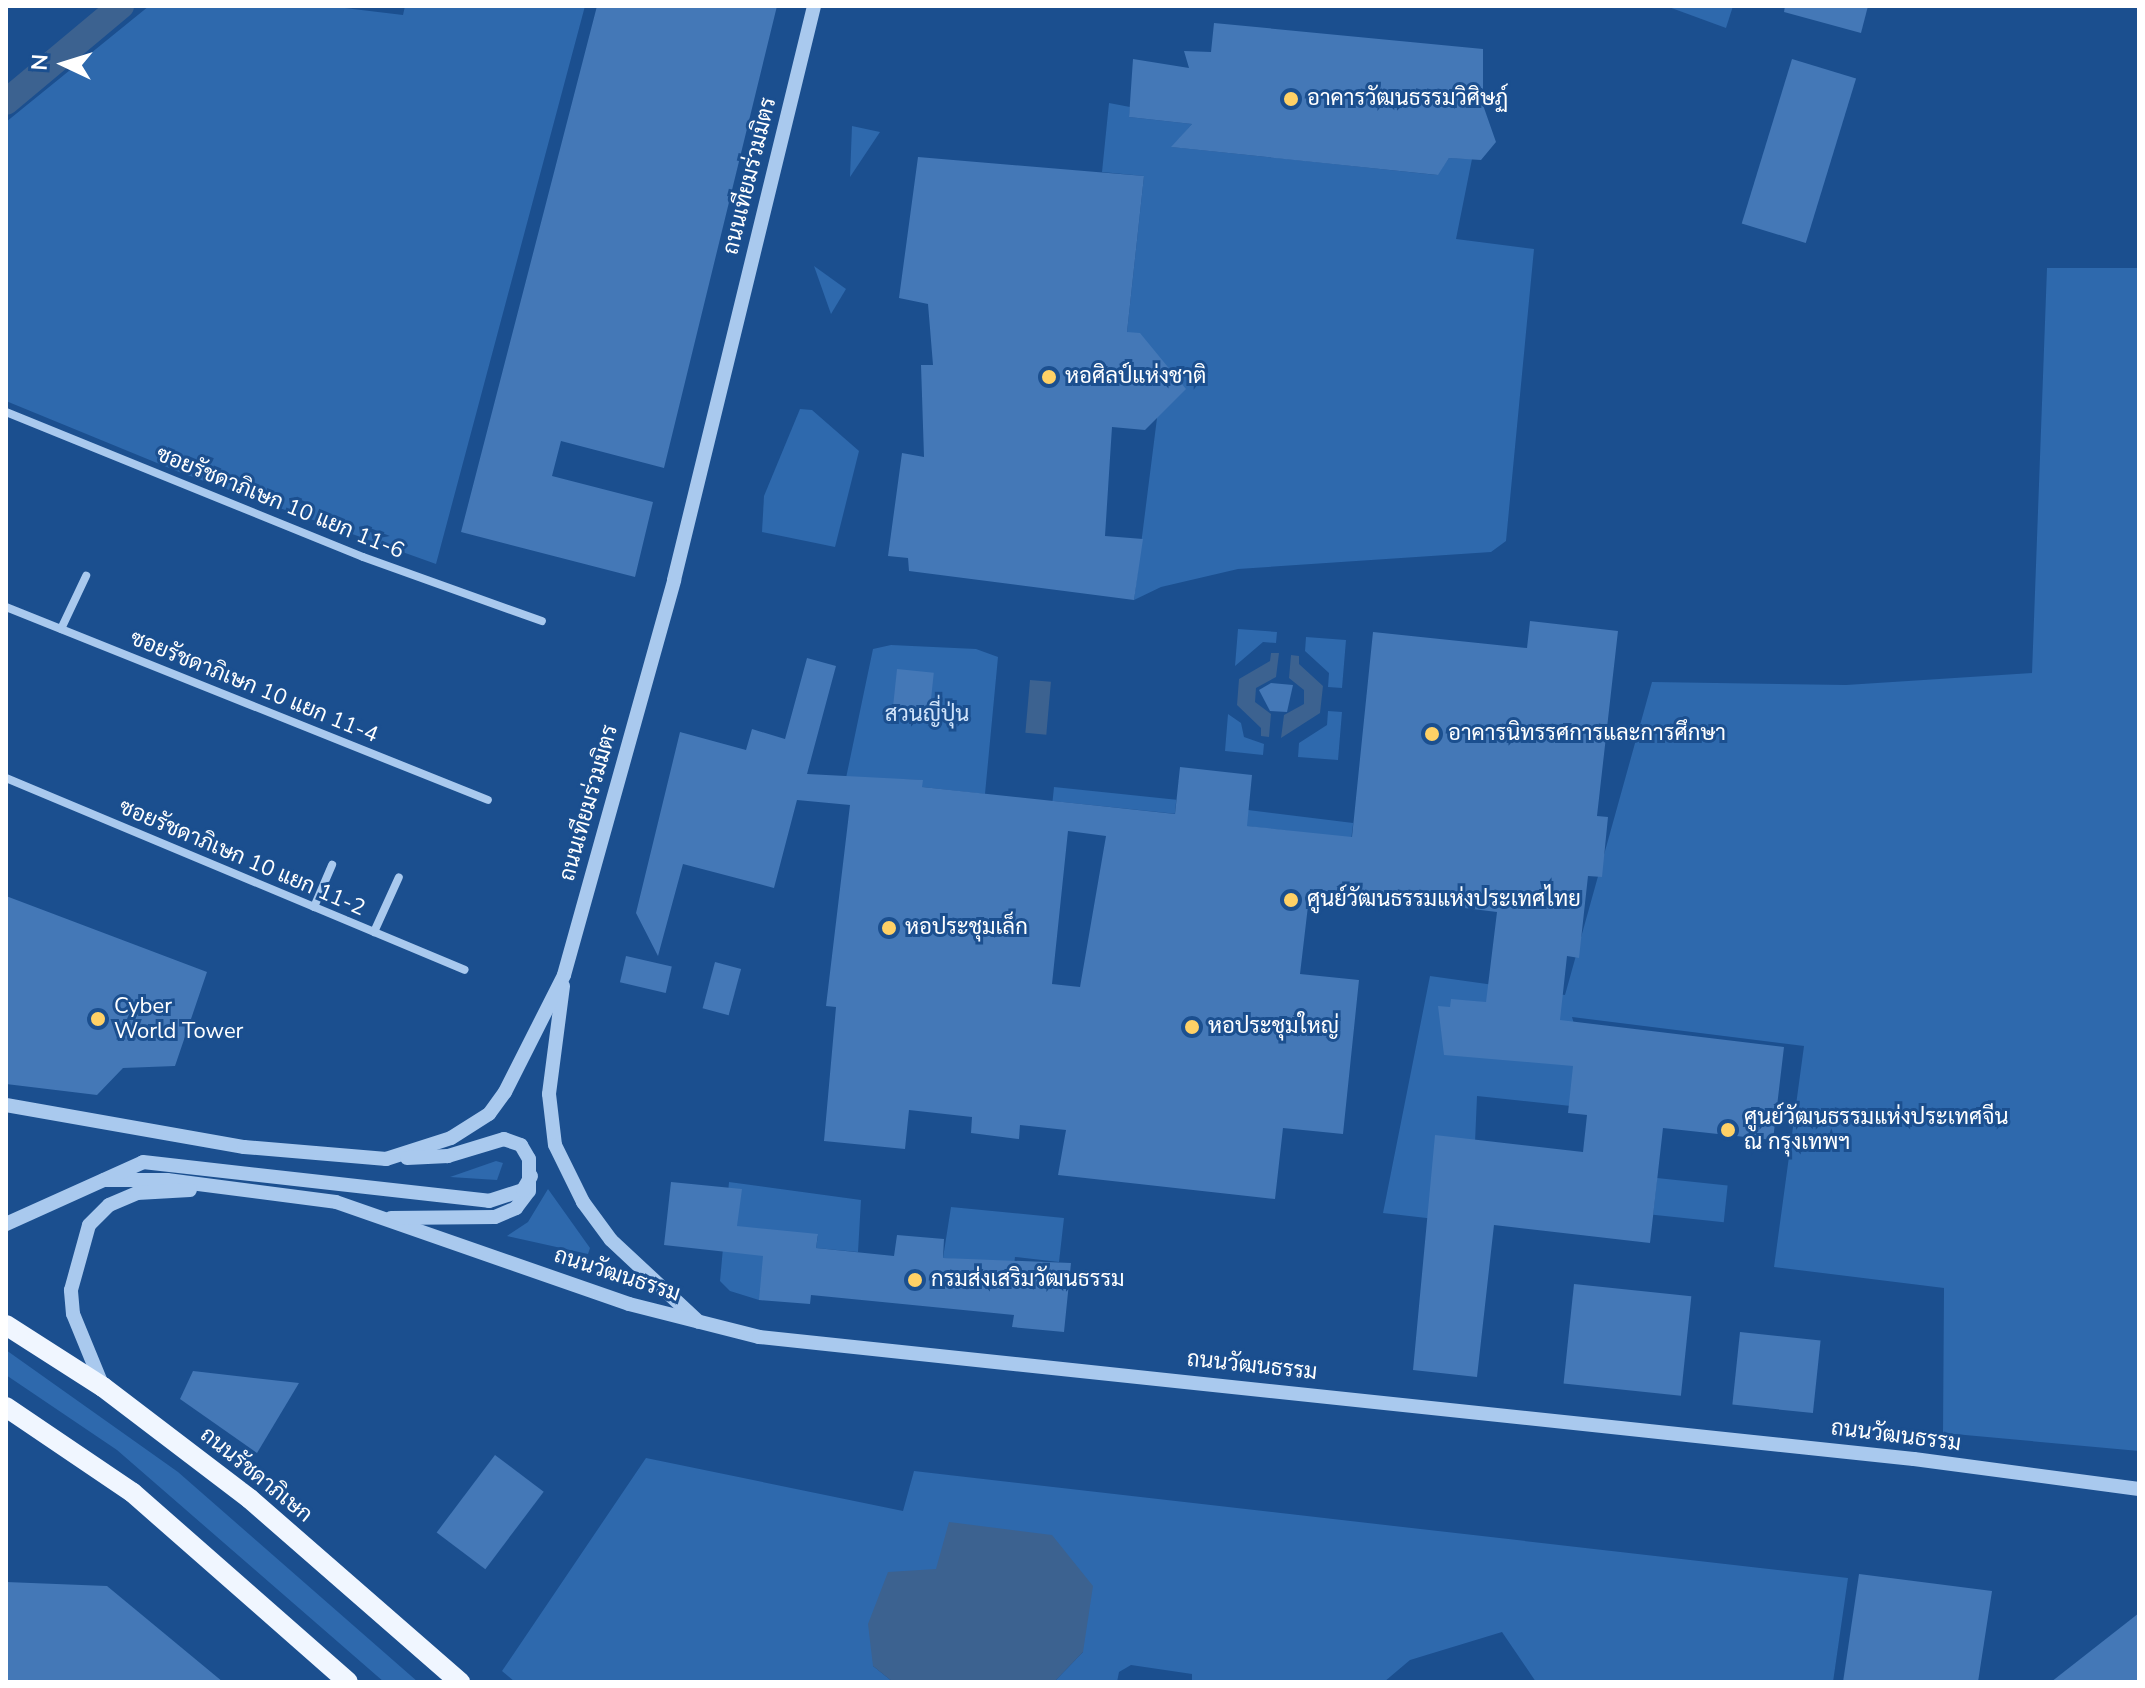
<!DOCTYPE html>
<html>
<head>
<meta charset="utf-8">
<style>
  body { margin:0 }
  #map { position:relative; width:2145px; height:1688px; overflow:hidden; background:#1b4f8f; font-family:"Nunito Sans",Sarabun,sans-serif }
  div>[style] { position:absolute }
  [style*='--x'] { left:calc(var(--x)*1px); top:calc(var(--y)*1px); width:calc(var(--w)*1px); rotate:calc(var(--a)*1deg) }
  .green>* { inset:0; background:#2e69ad; transform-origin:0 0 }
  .water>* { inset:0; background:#3c6290; transform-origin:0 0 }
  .canal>* { height:26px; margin:-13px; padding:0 13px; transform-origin:13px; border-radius:13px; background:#3c6290 }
  .building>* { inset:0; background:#4478b7; transform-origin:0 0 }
  .minor>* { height:8px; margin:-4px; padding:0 4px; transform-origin:4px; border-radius:4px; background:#a9c9ee }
  .tertiary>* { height:14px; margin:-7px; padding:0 7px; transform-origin:7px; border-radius:7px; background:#a9c9ee }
  .primary>* { height:20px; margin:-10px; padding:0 10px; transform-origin:10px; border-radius:10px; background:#f0f6ff }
  .dots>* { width:22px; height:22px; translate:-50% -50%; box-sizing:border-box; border:4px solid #1b4f8f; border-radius:50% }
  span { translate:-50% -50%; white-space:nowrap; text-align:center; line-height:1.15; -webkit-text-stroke:6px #1b4f8f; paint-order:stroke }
  .poi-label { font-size:22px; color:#fff }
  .left { translate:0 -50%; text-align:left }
  .street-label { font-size:22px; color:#fff }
  .park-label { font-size:22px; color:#cfe3fa }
  .frame { position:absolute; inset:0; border:8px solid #fff; pointer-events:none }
  .north { position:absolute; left:24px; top:24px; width:80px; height:80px; -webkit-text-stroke:6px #1b4f8f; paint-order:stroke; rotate:274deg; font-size:22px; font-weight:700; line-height:32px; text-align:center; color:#fff }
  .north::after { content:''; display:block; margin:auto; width:28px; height:36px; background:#fff; clip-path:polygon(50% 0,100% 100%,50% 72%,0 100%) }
</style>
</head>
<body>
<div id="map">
  <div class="green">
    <div style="clip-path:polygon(149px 6px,328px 6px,403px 15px,405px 6px,585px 6px,436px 564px,179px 472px,6px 401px,6px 122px)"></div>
    <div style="clip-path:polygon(1666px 6px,1733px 6px,1726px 28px)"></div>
    <div style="clip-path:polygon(1109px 103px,1130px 107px,1129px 117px,1192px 124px,1172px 147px,1437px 175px,1449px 158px,1472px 159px,1456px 239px,1534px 249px,1506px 541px,1491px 552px,1238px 569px,1161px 587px,1134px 600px,1157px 418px,1127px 332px,1144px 176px,1102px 172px)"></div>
    <div style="clip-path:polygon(852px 126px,880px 132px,850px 177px)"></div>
    <div style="clip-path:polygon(814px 266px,846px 289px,831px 314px)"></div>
    <div style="clip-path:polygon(2047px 268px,2139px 268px,2139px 1451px,1943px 1433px,1944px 1288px,1774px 1267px,1804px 1046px,1572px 1017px,1599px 1109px,1477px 1096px,1475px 1143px,1444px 1220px,1383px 1213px,1430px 976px,1565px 995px,1652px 682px,1846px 685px,2032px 673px)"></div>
    <div style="clip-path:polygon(800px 409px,812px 410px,859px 451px,835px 547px,762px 532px,764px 496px)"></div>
    <div style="clip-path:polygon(1238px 629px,1277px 632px,1276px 643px,1263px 642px,1235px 666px)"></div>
    <div style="clip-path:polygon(1306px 637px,1346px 640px,1342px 688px,1328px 687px,1329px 673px,1305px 651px)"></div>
    <div style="clip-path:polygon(891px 645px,976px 649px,998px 657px,985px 794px,922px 787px,922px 780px,846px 778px,873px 649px)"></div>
    <div style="clip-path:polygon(1328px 711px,1342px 712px,1338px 760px,1298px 757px,1299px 743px,1327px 725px)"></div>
    <div style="clip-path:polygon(1228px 714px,1241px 723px,1244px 737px,1264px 744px,1263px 755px,1225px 751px)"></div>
    <div style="left:1054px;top:787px;width:123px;height:14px;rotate:6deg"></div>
    <div style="left:1248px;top:810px;width:106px;height:16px;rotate:7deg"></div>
    <div style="clip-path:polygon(496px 1161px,503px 1163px,497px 1180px,450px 1177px)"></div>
    <div style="left:1657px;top:1178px;width:71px;height:37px;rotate:6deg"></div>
    <div style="clip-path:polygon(729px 1182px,861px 1200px,858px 1252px,816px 1248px,818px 1235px,759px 1300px,730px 1291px,720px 1281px)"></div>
    <div style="clip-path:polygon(548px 1189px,590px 1248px,588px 1254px,507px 1236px,528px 1222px)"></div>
    <div style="clip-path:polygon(951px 1207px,1064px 1218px,1059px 1262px,1015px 1257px,1014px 1265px,943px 1258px)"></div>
    <div style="clip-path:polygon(6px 1350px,178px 1472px,418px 1682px,384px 1682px,117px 1450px,6px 1375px)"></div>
    <div style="clip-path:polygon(646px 1458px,903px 1511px,914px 1471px,1848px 1578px,1833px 1682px,1536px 1682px,1502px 1632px,1410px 1660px,1384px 1682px,1192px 1682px,1192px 1674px,1131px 1665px,1119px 1672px,1117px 1682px,1054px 1682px,1083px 1652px,936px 1569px,873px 1666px,893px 1682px,515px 1682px,502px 1671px)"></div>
  </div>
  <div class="water">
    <div style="clip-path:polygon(1271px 653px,1279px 653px,1276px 677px,1256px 688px,1255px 702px,1271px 714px,1269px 737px,1261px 736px,1261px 728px,1237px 705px,1239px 679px,1270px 661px)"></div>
    <div style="clip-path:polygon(1291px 655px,1299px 656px,1299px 664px,1323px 686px,1320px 713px,1281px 738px,1284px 715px,1304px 704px,1304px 690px,1289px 678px)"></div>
    <div style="left:1030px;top:680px;width:21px;height:53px;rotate:5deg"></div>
    <div style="clip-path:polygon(949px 1522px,1052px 1535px,1093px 1586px,1083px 1652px,1054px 1682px,893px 1682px,873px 1666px,868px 1624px,888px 1572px,936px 1569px)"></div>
  </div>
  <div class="canal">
    <div style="--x:6;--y:102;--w:150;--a:-39.9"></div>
  </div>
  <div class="building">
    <div style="clip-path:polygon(597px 6px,777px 6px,664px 468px,561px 441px,552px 476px,653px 502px,635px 577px,461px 532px)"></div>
    <div style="clip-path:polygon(1785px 6px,1868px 6px,1861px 33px,1784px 12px)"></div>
    <div style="clip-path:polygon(1214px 23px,1483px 49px,1483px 105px,1496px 142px,1481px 160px,1449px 158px,1438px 175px,1171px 147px,1192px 124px,1129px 117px,1133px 59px,1189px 68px,1184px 51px,1211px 52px)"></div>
    <div style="left:1792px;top:59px;width:67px;height:172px;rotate:17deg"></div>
    <div style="clip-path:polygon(918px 157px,1144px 176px,1127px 332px,1140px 333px,1186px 389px,1145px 430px,1112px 427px,1105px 536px,1143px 539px,1134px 600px,909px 571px,908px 558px,888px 556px,902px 453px,924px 457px,921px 365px,933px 365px,928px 304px,899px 298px)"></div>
    <div style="clip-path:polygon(evenodd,1530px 621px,1618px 631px,1597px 816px,1608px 817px,1602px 877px,1588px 876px,1579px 958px,1567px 956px,1560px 1020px,1784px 1047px,1773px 1140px,1663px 1128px,1650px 1243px,1494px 1225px,1477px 1377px,1413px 1370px,1435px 1135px,1583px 1152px,1587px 1115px,1568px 1113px,1573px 1066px,1444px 1055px,1438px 1006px,1450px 1007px,1451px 999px,1486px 1002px,1497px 912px,1310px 889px,1300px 974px,1359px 980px,1343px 1134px,1283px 1128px,1275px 1199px,1058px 1175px,1066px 1130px,1020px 1125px,1019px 1139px,971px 1133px,972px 1117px,909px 1110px,905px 1149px,824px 1141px,836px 1007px,826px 1006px,850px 805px,797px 800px,774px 888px,683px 864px,658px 956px,636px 913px,680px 732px,746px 750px,752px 729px,785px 739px,807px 658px,836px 666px,807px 774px,923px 780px,922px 787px,1175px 814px,1180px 767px,1252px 775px,1247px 826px,1352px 837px,1373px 632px,1527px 648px,1530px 621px,1068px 831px,1106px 836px,1080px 987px,1052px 984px,1068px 831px)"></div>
    <div style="left:897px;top:669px;width:37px;height:40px;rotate:6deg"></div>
    <div style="clip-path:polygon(1271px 683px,1293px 685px,1287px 712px,1270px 711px,1259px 690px)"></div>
    <div style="clip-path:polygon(6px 896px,207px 972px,175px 1066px,123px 1068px,97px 1095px,6px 1084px)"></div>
    <div style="left:626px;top:956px;width:47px;height:27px;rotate:13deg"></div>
    <div style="left:715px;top:962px;width:27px;height:48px;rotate:15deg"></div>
    <div style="clip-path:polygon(671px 1182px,742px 1189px,737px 1226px,818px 1234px,816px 1248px,894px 1256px,897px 1235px,944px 1239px,943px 1258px,1071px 1263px,1064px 1332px,1012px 1327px,1014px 1315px,811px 1295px,810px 1304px,759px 1300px,763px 1256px,664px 1245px)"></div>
    <div style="left:1574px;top:1284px;width:118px;height:100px;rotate:6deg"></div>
    <div style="left:1740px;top:1332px;width:81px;height:73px;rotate:6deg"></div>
    <div style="clip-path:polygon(193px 1371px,299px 1383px,257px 1453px,180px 1399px)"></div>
    <div style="left:495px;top:1455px;width:61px;height:97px;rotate:37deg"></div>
    <div style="clip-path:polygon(1859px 1574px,1992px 1591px,1978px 1682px,1843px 1682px)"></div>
    <div style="clip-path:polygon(6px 1582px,107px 1586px,223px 1682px,6px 1682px)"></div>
    <div style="clip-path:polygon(2139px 1613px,2139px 1682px,2051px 1682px)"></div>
  </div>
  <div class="minor">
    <div style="--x:6;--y:412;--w:385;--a:22.1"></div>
    <div style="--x:363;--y:557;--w:190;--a:19.7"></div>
    <div style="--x:6;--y:607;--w:519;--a:21.82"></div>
    <div style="--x:61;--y:629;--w:59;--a:-64.7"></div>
    <div style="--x:6;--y:778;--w:497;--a:22.7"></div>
    <div style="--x:314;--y:907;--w:46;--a:-66.8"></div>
    <div style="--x:374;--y:932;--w:60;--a:-65.6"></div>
  </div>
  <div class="tertiary">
    <div style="--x:563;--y:986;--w:109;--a:97.4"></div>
    <div style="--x:549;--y:1094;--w:51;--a:83.3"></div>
    <div style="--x:555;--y:1145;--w:64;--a:63.8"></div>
    <div style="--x:583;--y:1202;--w:47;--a:53.6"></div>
    <div style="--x:611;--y:1240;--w:120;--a:43"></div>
    <div style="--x:6;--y:1105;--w:242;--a:10"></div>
    <div style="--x:244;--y:1147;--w:143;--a:4.8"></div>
    <div style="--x:386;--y:1159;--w:68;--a:-17.9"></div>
    <div style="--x:451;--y:1138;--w:45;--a:-32.3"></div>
    <div style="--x:489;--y:1114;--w:27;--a:-54"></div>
    <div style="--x:505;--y:1092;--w:131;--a:-63.2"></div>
    <div style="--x:564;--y:975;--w:410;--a:-74.4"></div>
    <div style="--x:674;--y:580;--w:591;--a:-76.29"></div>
    <div style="--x:104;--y:1180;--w:63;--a:0"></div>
    <div style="--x:167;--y:1180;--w:170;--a:7.4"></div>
    <div style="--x:336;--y:1202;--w:310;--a:19.2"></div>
    <div style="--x:629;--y:1304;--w:134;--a:14.2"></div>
    <div style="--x:759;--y:1337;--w:1161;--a:6.03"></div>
    <div style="--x:1914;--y:1459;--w:227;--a:7.6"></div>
    <div style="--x:391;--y:1218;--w:104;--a:-0.6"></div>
    <div style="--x:495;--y:1217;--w:23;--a:-23"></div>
    <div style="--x:516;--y:1208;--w:21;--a:-53"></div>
    <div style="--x:529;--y:1191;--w:32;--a:-90"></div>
    <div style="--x:529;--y:1159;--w:16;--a:-120"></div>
    <div style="--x:521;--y:1145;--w:18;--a:-161"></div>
    <div style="--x:504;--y:1139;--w:59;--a:163.1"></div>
    <div style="--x:448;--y:1156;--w:41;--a:177.2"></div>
    <div style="--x:6;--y:1224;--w:150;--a:-24.3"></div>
    <div style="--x:143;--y:1162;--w:348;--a:6.4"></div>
    <div style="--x:489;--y:1201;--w:36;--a:-18"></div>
    <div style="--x:523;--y:1190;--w:16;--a:-60"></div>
    <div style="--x:103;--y:1387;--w:79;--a:-112.3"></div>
    <div style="--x:73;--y:1314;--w:24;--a:-95"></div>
    <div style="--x:71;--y:1290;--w:67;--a:-74.5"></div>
    <div style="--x:89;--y:1225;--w:28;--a:-45"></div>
    <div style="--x:109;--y:1205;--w:30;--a:-23"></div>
    <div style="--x:137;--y:1193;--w:53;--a:-3.2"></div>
  </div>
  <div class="primary">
    <div style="--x:6;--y:1325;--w:115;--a:32.6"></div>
    <div style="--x:103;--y:1387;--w:185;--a:37.3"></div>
    <div style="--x:250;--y:1499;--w:279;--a:41.1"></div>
    <div style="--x:6;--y:1407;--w:153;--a:34.1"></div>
    <div style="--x:133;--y:1493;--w:286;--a:41.3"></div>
  </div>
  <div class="dots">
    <div style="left:1291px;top:99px;background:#ffd166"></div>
    <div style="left:1049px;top:377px;background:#ffd166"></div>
    <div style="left:1432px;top:734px;background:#ffd166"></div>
    <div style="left:1291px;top:900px;background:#ffd166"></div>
    <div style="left:889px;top:928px;background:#ffd166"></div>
    <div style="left:98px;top:1019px;background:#ffd166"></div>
    <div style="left:1192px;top:1027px;background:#ffd166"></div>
    <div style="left:1728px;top:1130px;background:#ffd166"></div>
    <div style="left:915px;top:1280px;background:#ffd166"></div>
  </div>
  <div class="poi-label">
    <span class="left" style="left:1307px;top:99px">อาคารวัฒนธรรมวิศิษฏ์</span>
    <span class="left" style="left:1065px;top:377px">หอศิลป์แห่งชาติ</span>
    <span class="left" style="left:1448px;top:734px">อาคารนิทรรศการและการศึกษา</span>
    <span class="left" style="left:1307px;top:900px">ศูนย์วัฒนธรรมแห่งประเทศไทย</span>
    <span class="left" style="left:905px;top:928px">หอประชุมเล็ก</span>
    <span class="left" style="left:114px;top:1019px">Cyber<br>World Tower</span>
    <span class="left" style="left:1208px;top:1027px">หอประชุมใหญ่</span>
    <span class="left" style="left:1744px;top:1130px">ศูนย์วัฒนธรรมแห่งประเทศจีน<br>ณ กรุงเทพฯ</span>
    <span class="left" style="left:931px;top:1280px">กรมส่งเสริมวัฒนธรรม</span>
  </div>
  <div class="street-label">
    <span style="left:750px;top:176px;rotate:-76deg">ถนนเทียมร่วมมิตร</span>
    <span style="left:280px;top:503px;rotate:22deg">ซอยรัชดาภิเษก 10 แยก 11-6</span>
    <span style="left:254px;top:687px;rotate:22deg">ซอยรัชดาภิเษก 10 แยก 11-4</span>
    <span style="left:589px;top:803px;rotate:-74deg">ถนนเทียมร่วมมิตร</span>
    <span style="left:242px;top:858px;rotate:23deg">ซอยรัชดาภิเษก 10 แยก 11-2</span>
    <span style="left:617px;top:1275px;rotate:18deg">ถนนวัฒนธรรม</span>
    <span style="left:1252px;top:1366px;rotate:6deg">ถนนวัฒนธรรม</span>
    <span style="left:1896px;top:1436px;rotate:7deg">ถนนวัฒนธรรม</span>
    <span style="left:256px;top:1475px;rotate:39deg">ถนนรัชดาภิเษก</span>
  </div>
  <div class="park-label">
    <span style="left:927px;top:715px">สวนญี่ปุ่น</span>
  </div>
  <div class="frame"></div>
  <div class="north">N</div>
</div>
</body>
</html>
